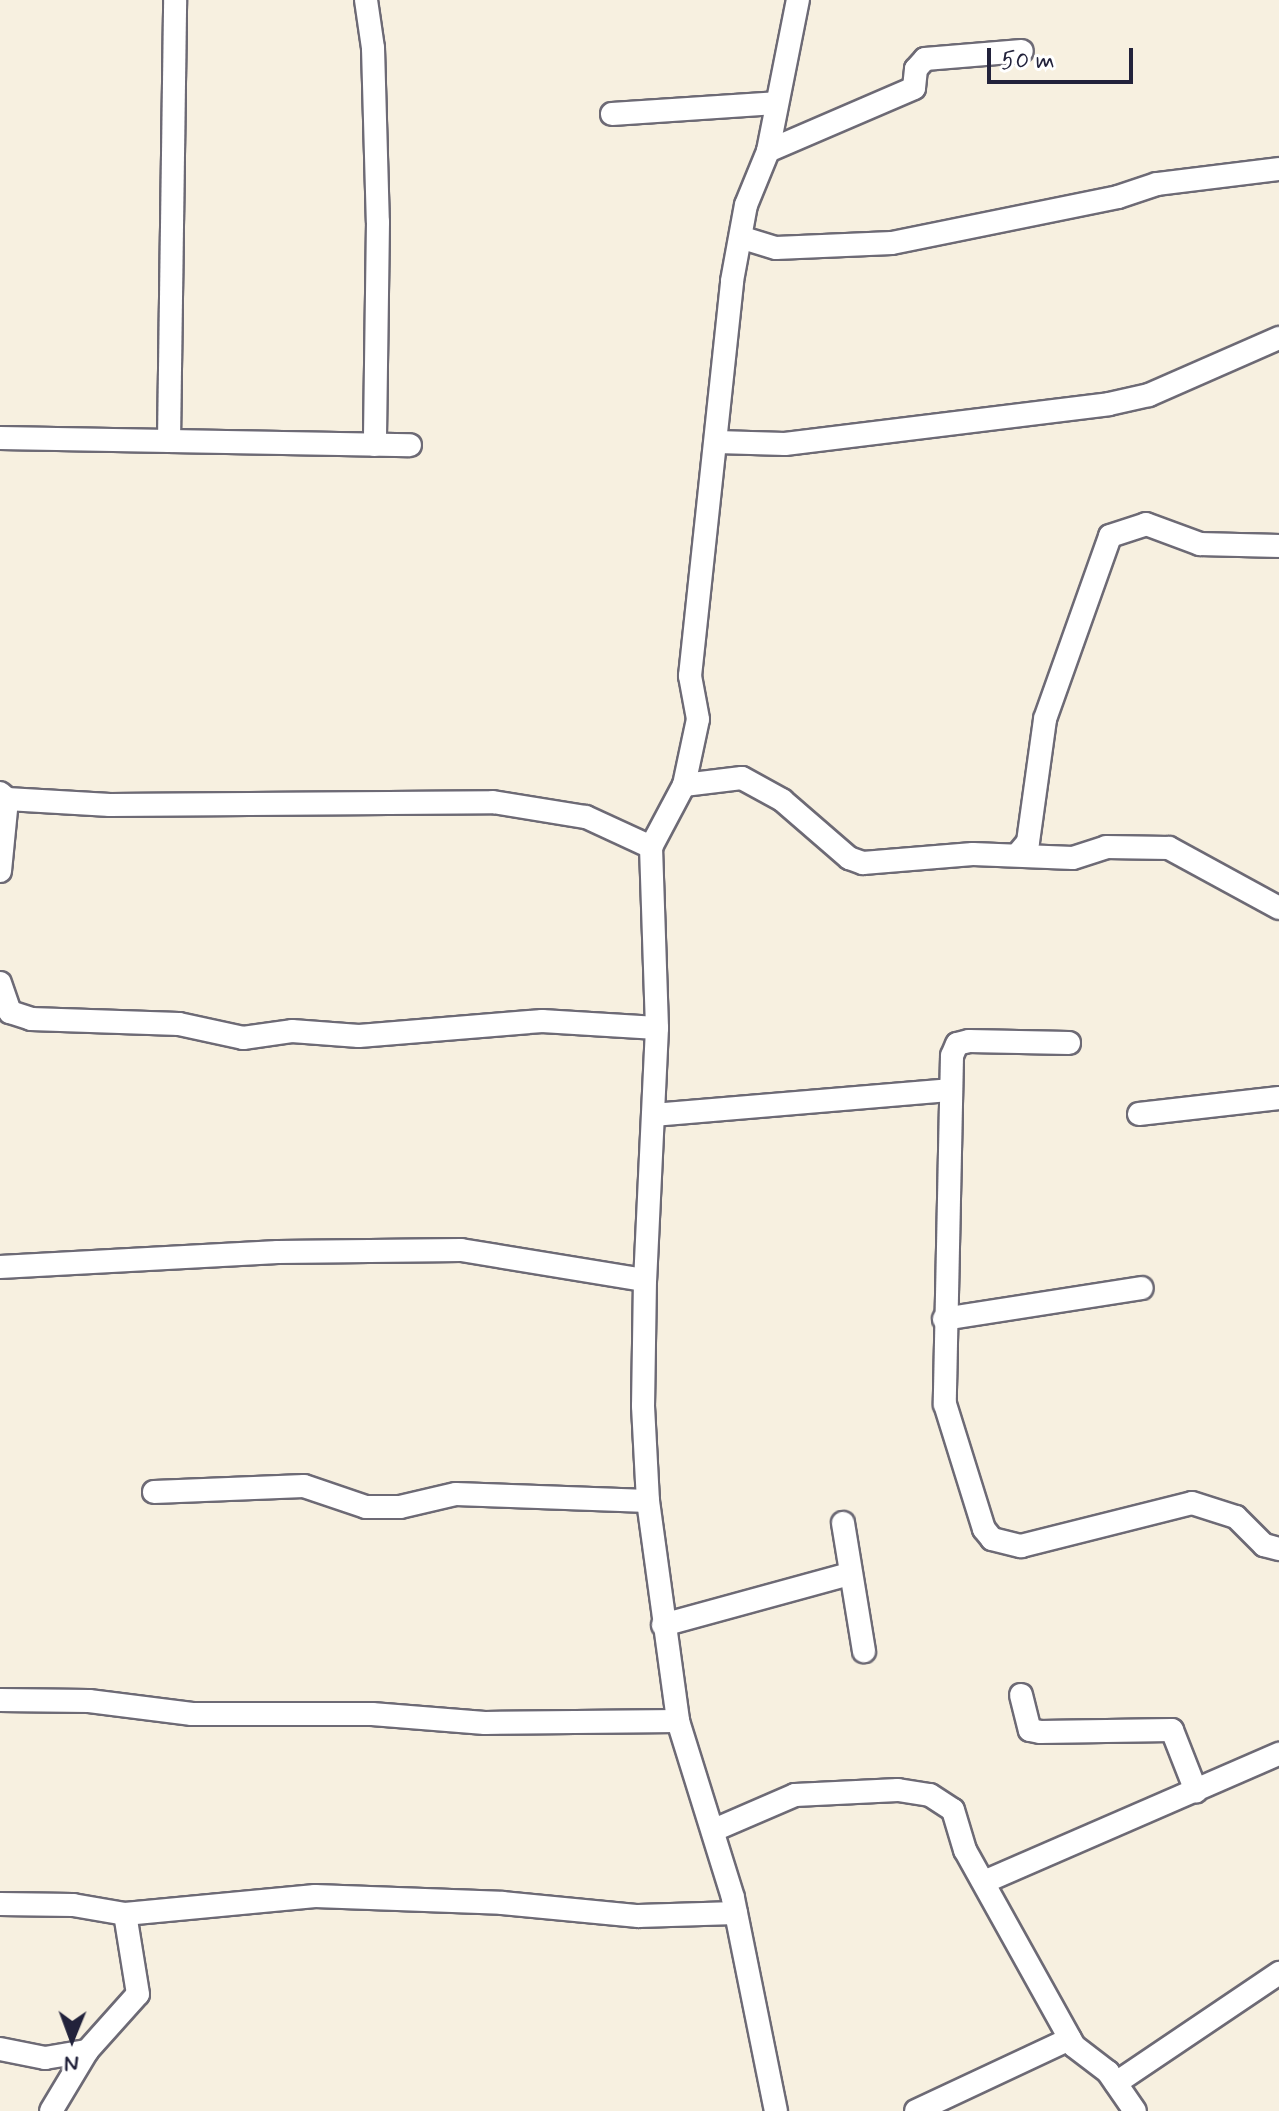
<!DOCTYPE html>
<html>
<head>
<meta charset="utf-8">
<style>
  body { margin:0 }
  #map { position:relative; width:1279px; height:2111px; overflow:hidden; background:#f7f0e0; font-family:Mynerve,sans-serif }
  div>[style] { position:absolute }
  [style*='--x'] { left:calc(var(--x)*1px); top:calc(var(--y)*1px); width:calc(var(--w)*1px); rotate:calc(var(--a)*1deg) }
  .roads { filter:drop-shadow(2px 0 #6d6a75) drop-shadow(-2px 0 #6d6a75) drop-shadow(0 2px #6d6a75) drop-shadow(0 -2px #6d6a75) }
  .minor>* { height:22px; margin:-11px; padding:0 11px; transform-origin:11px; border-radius:11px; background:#fff }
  span { translate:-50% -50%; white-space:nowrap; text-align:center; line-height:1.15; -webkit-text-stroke:6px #fff; paint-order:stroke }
  .north { position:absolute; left:32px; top:1999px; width:80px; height:80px; -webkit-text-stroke:6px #fff; paint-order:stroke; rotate:181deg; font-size:22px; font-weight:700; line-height:32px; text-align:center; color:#22223b }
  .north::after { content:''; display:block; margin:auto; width:28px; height:36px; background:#22223b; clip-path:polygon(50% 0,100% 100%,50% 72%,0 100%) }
  .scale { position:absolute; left:987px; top:48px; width:146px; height:36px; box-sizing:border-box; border:4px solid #22223b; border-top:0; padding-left:10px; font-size:24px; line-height:28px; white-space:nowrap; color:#22223b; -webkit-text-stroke:6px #fff; paint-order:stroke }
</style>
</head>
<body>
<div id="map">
  <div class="roads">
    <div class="minor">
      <div style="--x:366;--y:0;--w:49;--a:81.7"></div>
      <div style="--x:373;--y:48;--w:174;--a:88.4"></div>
      <div style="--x:378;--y:222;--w:223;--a:90.8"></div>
      <div style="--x:612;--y:114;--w:164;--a:-3.8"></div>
      <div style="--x:768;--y:151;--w:159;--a:-23.3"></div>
      <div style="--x:914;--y:88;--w:19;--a:-84"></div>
      <div style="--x:916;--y:69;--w:13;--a:-48"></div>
      <div style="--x:925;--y:59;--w:97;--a:-4.7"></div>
      <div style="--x:743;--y:238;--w:34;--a:17"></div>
      <div style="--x:776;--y:248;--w:116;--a:-2.5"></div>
      <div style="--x:892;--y:243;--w:231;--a:-11.5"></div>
      <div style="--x:1118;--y:197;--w:41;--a:-18.4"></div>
      <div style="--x:1157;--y:184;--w:123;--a:-7"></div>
      <div style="--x:0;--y:438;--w:410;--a:1"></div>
      <div style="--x:169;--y:441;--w:441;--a:-89.2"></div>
      <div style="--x:717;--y:442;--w:68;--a:1.7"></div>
      <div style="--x:785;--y:444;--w:326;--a:-7"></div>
      <div style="--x:1109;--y:404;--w:41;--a:-12.7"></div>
      <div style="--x:1149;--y:395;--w:142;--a:-23.7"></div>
      <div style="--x:684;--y:785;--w:58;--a:-6.9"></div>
      <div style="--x:742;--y:778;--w:46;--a:28.8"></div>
      <div style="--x:782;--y:800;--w:89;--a:40.9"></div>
      <div style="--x:849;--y:858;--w:15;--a:20"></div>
      <div style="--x:863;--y:863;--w:110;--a:-4.7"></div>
      <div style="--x:973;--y:854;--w:100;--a:2.3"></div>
      <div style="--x:1073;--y:858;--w:35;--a:-18"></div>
      <div style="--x:1106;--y:847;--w:63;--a:0.9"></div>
      <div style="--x:1169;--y:848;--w:125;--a:28.6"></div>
      <div style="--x:0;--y:793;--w:9;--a:41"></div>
      <div style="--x:7;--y:799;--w:103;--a:3.3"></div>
      <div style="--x:110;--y:805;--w:383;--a:-0.4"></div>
      <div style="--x:493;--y:802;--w:94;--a:9.2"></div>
      <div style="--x:586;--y:817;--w:72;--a:24.8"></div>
      <div style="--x:651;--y:847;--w:181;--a:88.1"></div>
      <div style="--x:657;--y:1028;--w:252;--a:92.7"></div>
      <div style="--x:645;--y:1280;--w:126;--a:90.9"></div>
      <div style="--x:643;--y:1406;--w:95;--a:87"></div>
      <div style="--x:648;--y:1501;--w:222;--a:82.2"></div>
      <div style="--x:678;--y:1721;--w:185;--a:72.7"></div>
      <div style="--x:733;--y:1898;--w:217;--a:78.6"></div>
      <div style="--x:651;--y:847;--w:70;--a:-62"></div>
      <div style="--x:684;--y:785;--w:67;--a:-78"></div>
      <div style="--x:698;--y:719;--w:44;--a:-100.5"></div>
      <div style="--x:690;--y:676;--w:397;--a:-83.9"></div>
      <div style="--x:732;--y:281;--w:77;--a:-79.6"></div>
      <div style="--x:746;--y:205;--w:58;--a:-67.8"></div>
      <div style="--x:768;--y:151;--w:154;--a:-78.8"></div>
      <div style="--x:1017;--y:855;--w:17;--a:-50"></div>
      <div style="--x:1028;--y:842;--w:124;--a:-82.1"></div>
      <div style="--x:1045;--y:719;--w:194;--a:-70.4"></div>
      <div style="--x:1110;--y:536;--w:38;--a:-18"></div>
      <div style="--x:1146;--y:524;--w:58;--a:20.3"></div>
      <div style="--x:1200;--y:544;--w:79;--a:1.5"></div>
      <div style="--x:0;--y:871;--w:72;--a:-84.4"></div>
      <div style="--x:0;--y:983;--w:31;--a:71"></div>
      <div style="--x:10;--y:1012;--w:22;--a:18"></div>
      <div style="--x:31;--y:1019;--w:148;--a:1.9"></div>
      <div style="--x:179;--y:1024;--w:66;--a:12.3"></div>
      <div style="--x:243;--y:1038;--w:49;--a:-8.1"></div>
      <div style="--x:292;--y:1031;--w:67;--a:4.3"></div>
      <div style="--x:359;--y:1036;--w:184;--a:-4.7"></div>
      <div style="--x:542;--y:1021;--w:115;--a:3.5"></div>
      <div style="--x:1069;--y:1043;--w:100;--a:-178.9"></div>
      <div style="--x:969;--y:1041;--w:12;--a:166"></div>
      <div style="--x:957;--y:1044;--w:13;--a:113"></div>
      <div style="--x:952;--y:1056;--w:348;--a:91.2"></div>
      <div style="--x:945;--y:1404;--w:131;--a:72.7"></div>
      <div style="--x:984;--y:1529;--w:13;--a:51"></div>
      <div style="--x:992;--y:1539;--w:30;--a:14"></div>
      <div style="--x:1021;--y:1546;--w:176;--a:-14.1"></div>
      <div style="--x:1192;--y:1503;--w:46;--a:17.7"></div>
      <div style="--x:1236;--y:1517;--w:40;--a:45"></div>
      <div style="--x:1264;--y:1545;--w:16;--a:15"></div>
      <div style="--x:1139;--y:1114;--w:141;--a:-6.5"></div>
      <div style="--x:653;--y:1115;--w:297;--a:-4.8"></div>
      <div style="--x:0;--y:1267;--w:278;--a:-3.1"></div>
      <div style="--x:278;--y:1252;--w:183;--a:-0.6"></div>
      <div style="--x:461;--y:1250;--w:186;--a:9.3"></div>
      <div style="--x:944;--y:1319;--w:200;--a:-8.9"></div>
      <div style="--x:154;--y:1492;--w:150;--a:-2.3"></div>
      <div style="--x:304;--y:1486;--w:65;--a:18.7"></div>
      <div style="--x:366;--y:1507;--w:34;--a:0"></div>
      <div style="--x:400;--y:1507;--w:57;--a:-13.1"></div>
      <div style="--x:456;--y:1494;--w:192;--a:2.1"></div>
      <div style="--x:843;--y:1523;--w:130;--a:80.7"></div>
      <div style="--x:663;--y:1625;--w:193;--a:-15.3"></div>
      <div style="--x:1021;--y:1695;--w:36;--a:76"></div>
      <div style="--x:1030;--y:1730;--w:10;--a:11"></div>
      <div style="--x:1040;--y:1732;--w:132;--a:-0.9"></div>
      <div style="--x:1172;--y:1730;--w:66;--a:68.5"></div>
      <div style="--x:0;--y:1700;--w:89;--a:0.6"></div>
      <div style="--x:89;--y:1701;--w:104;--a:7.2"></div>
      <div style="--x:192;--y:1714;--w:180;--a:0"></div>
      <div style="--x:372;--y:1714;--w:113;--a:4.6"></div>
      <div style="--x:485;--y:1723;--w:193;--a:-0.6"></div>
      <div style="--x:714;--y:1830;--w:88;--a:-23.4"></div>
      <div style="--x:795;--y:1795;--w:103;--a:-2.8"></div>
      <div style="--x:898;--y:1790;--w:32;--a:9"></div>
      <div style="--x:930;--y:1795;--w:27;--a:33"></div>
      <div style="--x:953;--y:1810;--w:42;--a:73.3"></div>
      <div style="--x:965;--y:1850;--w:224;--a:60.9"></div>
      <div style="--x:1074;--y:2046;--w:43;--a:37.4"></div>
      <div style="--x:1108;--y:2072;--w:47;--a:55.3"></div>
      <div style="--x:984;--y:1882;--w:322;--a:-23.5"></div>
      <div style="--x:0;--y:1904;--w:73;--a:0.8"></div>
      <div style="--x:73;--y:1905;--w:53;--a:9.8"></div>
      <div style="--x:125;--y:1914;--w:191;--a:-5.4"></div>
      <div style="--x:315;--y:1896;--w:187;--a:2.1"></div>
      <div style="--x:502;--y:1903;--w:137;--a:5.5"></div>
      <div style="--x:638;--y:1916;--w:98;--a:-1.8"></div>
      <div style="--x:0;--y:2049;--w:46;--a:11.3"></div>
      <div style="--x:45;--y:2058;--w:43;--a:-9.5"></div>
      <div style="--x:1116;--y:2083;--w:197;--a:-34"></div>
      <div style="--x:51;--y:2111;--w:70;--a:-59"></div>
      <div style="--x:87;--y:2051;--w:76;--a:-48.2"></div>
      <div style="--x:138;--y:1994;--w:81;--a:-99.2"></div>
      <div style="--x:916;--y:2111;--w:170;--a:-25.1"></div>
    </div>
  </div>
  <div class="north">N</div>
  <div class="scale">50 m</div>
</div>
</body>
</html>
